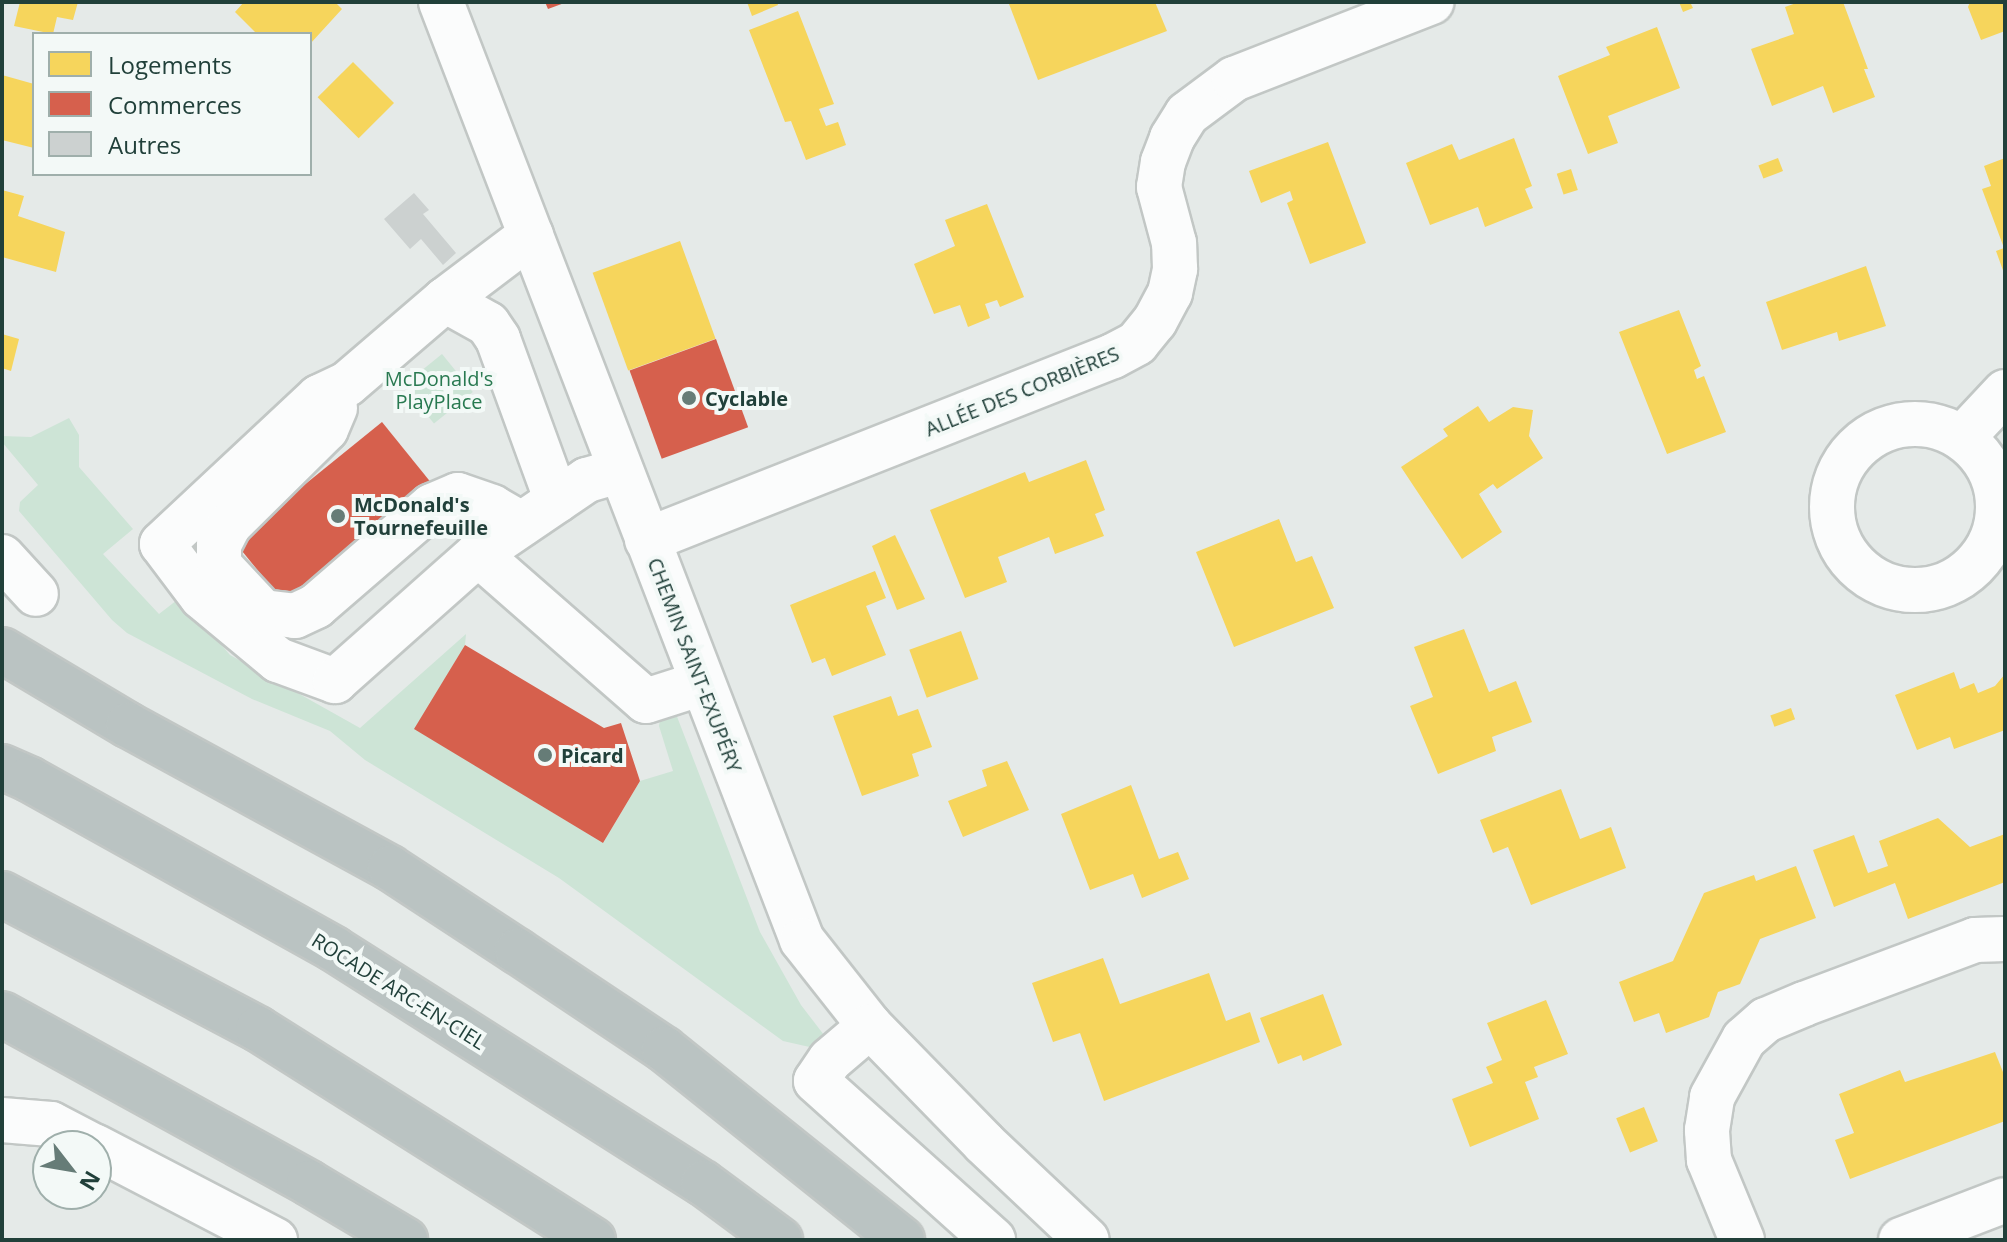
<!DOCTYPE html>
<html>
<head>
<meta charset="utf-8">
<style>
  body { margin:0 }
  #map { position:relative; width:2007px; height:1242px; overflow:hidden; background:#e5eae8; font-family:"Open Sans",sans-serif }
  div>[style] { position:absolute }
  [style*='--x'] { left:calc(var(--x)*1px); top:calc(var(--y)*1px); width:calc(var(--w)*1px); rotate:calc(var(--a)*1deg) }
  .green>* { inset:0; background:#cde4d6; transform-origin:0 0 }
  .homes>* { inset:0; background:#f6d55c; transform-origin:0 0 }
  .shops>* { inset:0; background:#d6604d; transform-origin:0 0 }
  .building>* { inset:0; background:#ccd1d0 }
  .roads { filter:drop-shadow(2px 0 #c2c7c5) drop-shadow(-2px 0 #c2c7c5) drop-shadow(0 2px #c2c7c5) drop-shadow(0 -2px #c2c7c5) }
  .minor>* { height:44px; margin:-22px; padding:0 22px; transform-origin:22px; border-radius:22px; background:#fbfcfc }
  .minor>.ring { margin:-22px; padding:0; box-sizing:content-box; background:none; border:44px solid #fbfcfc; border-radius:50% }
  .highway>* { height:44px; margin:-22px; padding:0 22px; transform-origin:22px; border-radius:22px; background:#bac3c2 }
  .dots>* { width:22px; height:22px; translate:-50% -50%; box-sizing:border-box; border:4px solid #f3f9f7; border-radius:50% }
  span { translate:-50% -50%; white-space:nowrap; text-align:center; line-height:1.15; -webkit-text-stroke:8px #f3f9f7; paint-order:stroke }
  .park-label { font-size:20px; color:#287950 }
  .street-label { font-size:20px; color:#21403a }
  .poi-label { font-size:20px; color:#21403a; font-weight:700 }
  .left { translate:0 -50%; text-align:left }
  .frame { position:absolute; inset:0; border:4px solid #21403a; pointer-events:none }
  .legend { position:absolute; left:32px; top:32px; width:280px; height:144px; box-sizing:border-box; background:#f3f9f7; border:2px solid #9fafab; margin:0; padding:10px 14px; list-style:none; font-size:24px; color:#21403a }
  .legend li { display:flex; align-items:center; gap:16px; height:40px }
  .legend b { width:40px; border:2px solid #9fafab }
  .north { position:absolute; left:32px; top:1130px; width:80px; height:80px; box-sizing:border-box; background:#f3f9f7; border:2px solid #9fafab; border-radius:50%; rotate:121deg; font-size:22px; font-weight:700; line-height:32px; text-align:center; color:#21403a }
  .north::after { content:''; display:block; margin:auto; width:28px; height:36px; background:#667c77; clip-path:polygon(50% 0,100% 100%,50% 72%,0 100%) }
</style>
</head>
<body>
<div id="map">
  <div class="green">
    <div style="left:442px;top:354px;width:49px;height:50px;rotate:51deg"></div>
    <div style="clip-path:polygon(69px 418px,79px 435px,79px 467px,133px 529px,103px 554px,159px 614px,181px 597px,230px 655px,360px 728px,466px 634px,465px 645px,415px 729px,603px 843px,640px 781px,673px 771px,659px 726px,661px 715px,676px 714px,760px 932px,801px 1005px,824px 1035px,825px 1043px,814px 1048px,783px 1041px,559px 878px,365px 760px,330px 731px,252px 699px,127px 633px,112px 620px,19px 511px,20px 502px,38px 485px,2px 442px,2px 436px,31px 437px)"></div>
  </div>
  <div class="homes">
    <div style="clip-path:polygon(20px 2px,78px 2px,73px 20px,57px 17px,53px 34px,14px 26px)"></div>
    <div style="clip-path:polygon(244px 2px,335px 2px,342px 9px,310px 44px,310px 34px,257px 34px,235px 12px)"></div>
    <div style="clip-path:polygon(747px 2px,777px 2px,778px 5px,752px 16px)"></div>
    <div style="clip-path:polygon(1013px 2px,1155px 2px,1167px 31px,1038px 80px,1009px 4px)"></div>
    <div style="clip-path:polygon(1679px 2px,1690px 2px,1693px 8px,1683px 12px)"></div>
    <div style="clip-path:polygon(1799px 2px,1843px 2px,1868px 69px,1864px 69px,1875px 97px,1833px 113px,1823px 86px,1772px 106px,1751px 49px,1794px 34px,1785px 7px)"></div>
    <div style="clip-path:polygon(1970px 2px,2005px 2px,2005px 31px,1981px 40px,1968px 7px)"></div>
    <div style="clip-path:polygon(798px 11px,834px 104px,819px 109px,826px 126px,838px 122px,846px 145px,806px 160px,791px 121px,785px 122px,749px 30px)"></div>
    <div style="clip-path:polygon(1657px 27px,1680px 88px,1608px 116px,1618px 143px,1588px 154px,1558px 76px,1610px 55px,1606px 47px)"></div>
    <div style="left:353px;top:62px;width:58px;height:50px;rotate:45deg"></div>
    <div style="clip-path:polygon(2px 75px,34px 84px,34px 148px,2px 140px)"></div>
    <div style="clip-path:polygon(1514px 138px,1532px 186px,1525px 189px,1533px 208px,1485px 227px,1478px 207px,1430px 225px,1406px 163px,1452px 144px,1459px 160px)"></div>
    <div style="clip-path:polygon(1328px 142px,1366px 243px,1310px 264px,1287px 203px,1293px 200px,1290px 191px,1261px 203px,1249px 171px)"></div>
    <div style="left:1778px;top:158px;width:14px;height:21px;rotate:69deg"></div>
    <div style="clip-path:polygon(2005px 158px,2005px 276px,1996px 251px,2004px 248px,1982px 189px,1991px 186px,1984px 166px)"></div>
    <div style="left:1571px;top:169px;width:22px;height:15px;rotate:72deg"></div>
    <div style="clip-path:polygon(2px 190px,24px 196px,18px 216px,65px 232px,56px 272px,2px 257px)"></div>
    <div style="clip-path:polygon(987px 204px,1024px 297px,1000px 307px,997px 300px,985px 304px,990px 318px,968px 327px,960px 305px,934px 314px,914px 264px,955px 246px,945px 220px)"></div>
    <div style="left:680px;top:241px;width:104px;height:93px;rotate:70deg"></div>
    <div style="clip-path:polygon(1866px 266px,1886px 326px,1839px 341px,1837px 332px,1782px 350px,1766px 302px)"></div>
    <div style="clip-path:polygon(1679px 310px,1701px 366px,1694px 370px,1697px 379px,1704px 376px,1726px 432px,1667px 454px,1619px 332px)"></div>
    <div style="clip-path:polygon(2px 334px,19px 339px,11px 371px,2px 368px)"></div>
    <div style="clip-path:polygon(1478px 406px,1489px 422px,1513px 407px,1533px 410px,1529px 436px,1543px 458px,1497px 489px,1493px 484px,1479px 494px,1502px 532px,1462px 559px,1401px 467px,1448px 436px,1443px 429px)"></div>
    <div style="clip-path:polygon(1086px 460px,1105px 510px,1095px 514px,1104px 536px,1055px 554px,1049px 537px,998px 557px,1007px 582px,965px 598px,930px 510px,1025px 472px,1029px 482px)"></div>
    <div style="clip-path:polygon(1279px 519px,1296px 562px,1312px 556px,1334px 608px,1234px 647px,1196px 552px)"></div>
    <div style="clip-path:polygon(895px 535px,925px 599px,897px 610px,872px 546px)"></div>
    <div style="clip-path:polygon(875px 571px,886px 598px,866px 606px,886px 655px,832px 676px,825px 658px,812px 663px,790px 605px)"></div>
    <div style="clip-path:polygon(1464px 629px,1489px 692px,1516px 681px,1532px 722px,1492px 737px,1496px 751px,1438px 774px,1410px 706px,1433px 697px,1414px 647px)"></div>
    <div style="left:961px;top:631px;width:51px;height:55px;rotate:70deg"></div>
    <div style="clip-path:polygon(1954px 672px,1960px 689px,1974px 683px,1978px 693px,1995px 686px,2005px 674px,2005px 730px,1954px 749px,1950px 737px,1917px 750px,1895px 695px)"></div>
    <div style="clip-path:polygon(891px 696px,898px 716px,918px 709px,932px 747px,912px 754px,919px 776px,862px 796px,833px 716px)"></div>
    <div style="left:1791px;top:708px;width:12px;height:22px;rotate:70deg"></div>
    <div style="clip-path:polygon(1007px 761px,1029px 810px,963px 837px,948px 801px,987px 786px,982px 770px)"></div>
    <div style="clip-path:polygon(1131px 785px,1159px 859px,1178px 852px,1189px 879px,1142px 898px,1133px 874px,1090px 890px,1061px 814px)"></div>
    <div style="clip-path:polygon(1561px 789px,1580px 839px,1611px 827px,1626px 868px,1531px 905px,1508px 847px,1493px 853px,1480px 820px)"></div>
    <div style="clip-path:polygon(1938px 818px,1970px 847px,2005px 834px,2005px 882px,1908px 919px,1895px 883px,1834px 907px,1813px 850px,1854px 835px,1868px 873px,1888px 866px,1879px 841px)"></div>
    <div style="clip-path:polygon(1796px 866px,1816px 918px,1760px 939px,1740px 984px,1718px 992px,1709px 1017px,1666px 1033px,1659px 1013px,1634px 1022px,1619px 982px,1673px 961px,1704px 893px,1754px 875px,1756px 881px)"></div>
    <div style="clip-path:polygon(1103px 958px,1120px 1004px,1209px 973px,1226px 1021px,1250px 1012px,1260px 1042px,1104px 1101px,1080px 1033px,1053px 1042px,1032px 983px)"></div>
    <div style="clip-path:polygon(1323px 994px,1342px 1045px,1303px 1061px,1301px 1055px,1278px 1064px,1260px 1018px)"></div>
    <div style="clip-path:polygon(1546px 1000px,1568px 1054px,1534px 1067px,1538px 1077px,1525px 1082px,1539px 1119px,1470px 1147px,1452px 1099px,1493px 1083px,1486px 1067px,1502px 1060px,1487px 1023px)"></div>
    <div style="clip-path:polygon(1995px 1052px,2005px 1077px,2005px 1121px,1850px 1179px,1835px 1140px,1854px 1133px,1839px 1094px,1900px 1070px,1905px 1082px)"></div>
    <div style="left:1644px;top:1107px;width:37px;height:30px;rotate:68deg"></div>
  </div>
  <div class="shops">
    <div style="clip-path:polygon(545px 2px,567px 2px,548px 9px)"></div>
    <div style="left:716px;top:339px;width:94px;height:92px;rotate:70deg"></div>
    <div style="left:382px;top:422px;width:88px;height:190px;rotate:51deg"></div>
    <div style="clip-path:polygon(465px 645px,604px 728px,621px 723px,640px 781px,603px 843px,414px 729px)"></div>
  </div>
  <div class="building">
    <div style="clip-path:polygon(414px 193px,429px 210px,423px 214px,456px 253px,443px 265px,421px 239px,410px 249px,384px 219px)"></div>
  </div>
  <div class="roads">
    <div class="minor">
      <div style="--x:441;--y:2;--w:1005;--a:68.95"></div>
      <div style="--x:802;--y:940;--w:110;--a:51.7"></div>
      <div style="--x:870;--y:1026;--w:163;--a:45.7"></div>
      <div style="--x:984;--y:1143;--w:141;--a:43.3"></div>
      <div style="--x:531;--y:235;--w:108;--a:142.9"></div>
      <div style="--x:445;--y:300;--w:129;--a:139.4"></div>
      <div style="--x:347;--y:384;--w:31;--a:155"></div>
      <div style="--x:319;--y:397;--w:215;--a:136.9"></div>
      <div style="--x:162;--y:544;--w:66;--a:53"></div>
      <div style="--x:202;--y:597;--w:99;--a:39.7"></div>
      <div style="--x:278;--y:660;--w:61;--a:20.2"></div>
      <div style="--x:335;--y:681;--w:191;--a:-41.6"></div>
      <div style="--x:478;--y:554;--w:132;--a:-34.2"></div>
      <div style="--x:587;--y:480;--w:35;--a:-16"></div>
      <div style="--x:445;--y:300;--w:49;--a:29.2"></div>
      <div style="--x:488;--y:324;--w:18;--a:56"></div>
      <div style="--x:498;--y:339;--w:172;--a:70"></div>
      <div style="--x:335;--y:408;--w:23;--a:113"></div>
      <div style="--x:326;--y:429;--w:136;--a:135.3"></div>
      <div style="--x:229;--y:525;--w:22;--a:117"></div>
      <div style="--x:219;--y:545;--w:20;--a:90"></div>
      <div style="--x:219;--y:565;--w:64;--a:46.9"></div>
      <div style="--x:263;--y:612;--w:32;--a:7"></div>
      <div style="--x:295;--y:616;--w:23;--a:-25"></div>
      <div style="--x:316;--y:606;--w:153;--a:-40.8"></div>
      <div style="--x:432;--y:506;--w:28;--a:-23"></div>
      <div style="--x:458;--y:495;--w:36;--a:19"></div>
      <div style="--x:492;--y:507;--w:34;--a:30"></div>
      <div class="ring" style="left:1832px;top:424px;width:122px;height:122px"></div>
      <div style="--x:1962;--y:438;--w:63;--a:-46.9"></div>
      <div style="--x:647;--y:540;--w:501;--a:-21.55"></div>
      <div style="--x:1113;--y:356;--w:27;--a:-28"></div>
      <div style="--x:1137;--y:343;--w:28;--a:-51"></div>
      <div style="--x:1155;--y:321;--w:32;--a:-62"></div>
      <div style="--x:1170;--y:293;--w:25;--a:-78"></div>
      <div style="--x:1175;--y:269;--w:26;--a:-92"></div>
      <div style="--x:1174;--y:243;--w:58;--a:-105"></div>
      <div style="--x:1159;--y:187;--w:25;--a:-81"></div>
      <div style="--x:1163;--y:162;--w:26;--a:-69"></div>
      <div style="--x:1172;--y:138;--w:28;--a:-58"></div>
      <div style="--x:1187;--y:114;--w:59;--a:-36.7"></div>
      <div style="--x:1234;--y:79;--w:212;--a:-21.3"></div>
      <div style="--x:478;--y:554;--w:223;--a:41.2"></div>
      <div style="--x:646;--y:701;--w:59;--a:-17.8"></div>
      <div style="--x:2;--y:557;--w:50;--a:47.4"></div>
      <div style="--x:870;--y:1026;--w:52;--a:139.6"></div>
      <div style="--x:830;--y:1060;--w:25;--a:124"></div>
      <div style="--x:816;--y:1081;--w:238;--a:41.9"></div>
      <div style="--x:2;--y:1120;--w:49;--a:4.7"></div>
      <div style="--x:51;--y:1124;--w:47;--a:27.6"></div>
      <div style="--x:96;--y:1147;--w:202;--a:27.5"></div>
      <div style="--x:1742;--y:1240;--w:87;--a:-112.4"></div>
      <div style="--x:1709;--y:1160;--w:30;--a:-94"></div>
      <div style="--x:1707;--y:1130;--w:33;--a:-81"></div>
      <div style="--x:1712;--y:1097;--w:66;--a:-61.1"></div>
      <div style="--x:1744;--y:1039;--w:29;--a:-41"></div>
      <div style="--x:1766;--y:1020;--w:41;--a:-22.8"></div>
      <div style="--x:1804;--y:1004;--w:183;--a:-20.5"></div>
      <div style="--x:1975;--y:940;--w:30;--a:-2"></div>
      <div style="--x:1901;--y:1240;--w:111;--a:-21"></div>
    </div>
    <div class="highway">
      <div style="--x:2;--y:650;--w:147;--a:30.8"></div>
      <div style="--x:128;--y:725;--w:298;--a:28.6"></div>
      <div style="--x:390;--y:868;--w:152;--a:33.2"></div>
      <div style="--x:517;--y:951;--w:177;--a:33.7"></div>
      <div style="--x:664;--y:1049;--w:305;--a:38.7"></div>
      <div style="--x:2;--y:767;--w:30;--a:24"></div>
      <div style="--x:29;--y:779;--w:349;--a:29.1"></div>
      <div style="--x:334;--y:949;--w:437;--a:32.4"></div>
      <div style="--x:703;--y:1183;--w:96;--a:36.5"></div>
      <div style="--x:2;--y:894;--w:289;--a:27.8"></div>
      <div style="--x:258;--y:1029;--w:396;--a:32.2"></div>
      <div style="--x:2;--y:1014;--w:350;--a:28.8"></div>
      <div style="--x:309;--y:1183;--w:112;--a:30.7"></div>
    </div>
  </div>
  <div class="dots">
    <div style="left:689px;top:398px;background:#667c77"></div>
    <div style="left:338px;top:516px;background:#667c77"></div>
    <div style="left:545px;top:755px;background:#667c77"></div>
  </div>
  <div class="park-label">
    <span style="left:439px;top:390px">McDonald's<br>PlayPlace</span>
  </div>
  <div class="street-label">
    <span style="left:1022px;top:391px;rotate:-22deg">ALLÉE DES CORBIÈRES</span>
    <span style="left:695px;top:665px;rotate:69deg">CHEMIN SAINT-EXUPÉRY</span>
    <span style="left:399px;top:991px;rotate:32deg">ROCADE ARC-EN-CIEL</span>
  </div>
  <div class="poi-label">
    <span class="left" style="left:705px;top:398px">Cyclable</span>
    <span class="left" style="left:354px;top:516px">McDonald's<br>Tournefeuille</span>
    <span class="left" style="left:561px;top:755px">Picard</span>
  </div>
  <div class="frame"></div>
  <ul class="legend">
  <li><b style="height:22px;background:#f6d55c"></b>Logements</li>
  <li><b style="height:22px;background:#d6604d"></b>Commerces</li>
  <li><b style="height:22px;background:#ccd1d0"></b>Autres</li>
  </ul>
  <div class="north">N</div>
</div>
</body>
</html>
